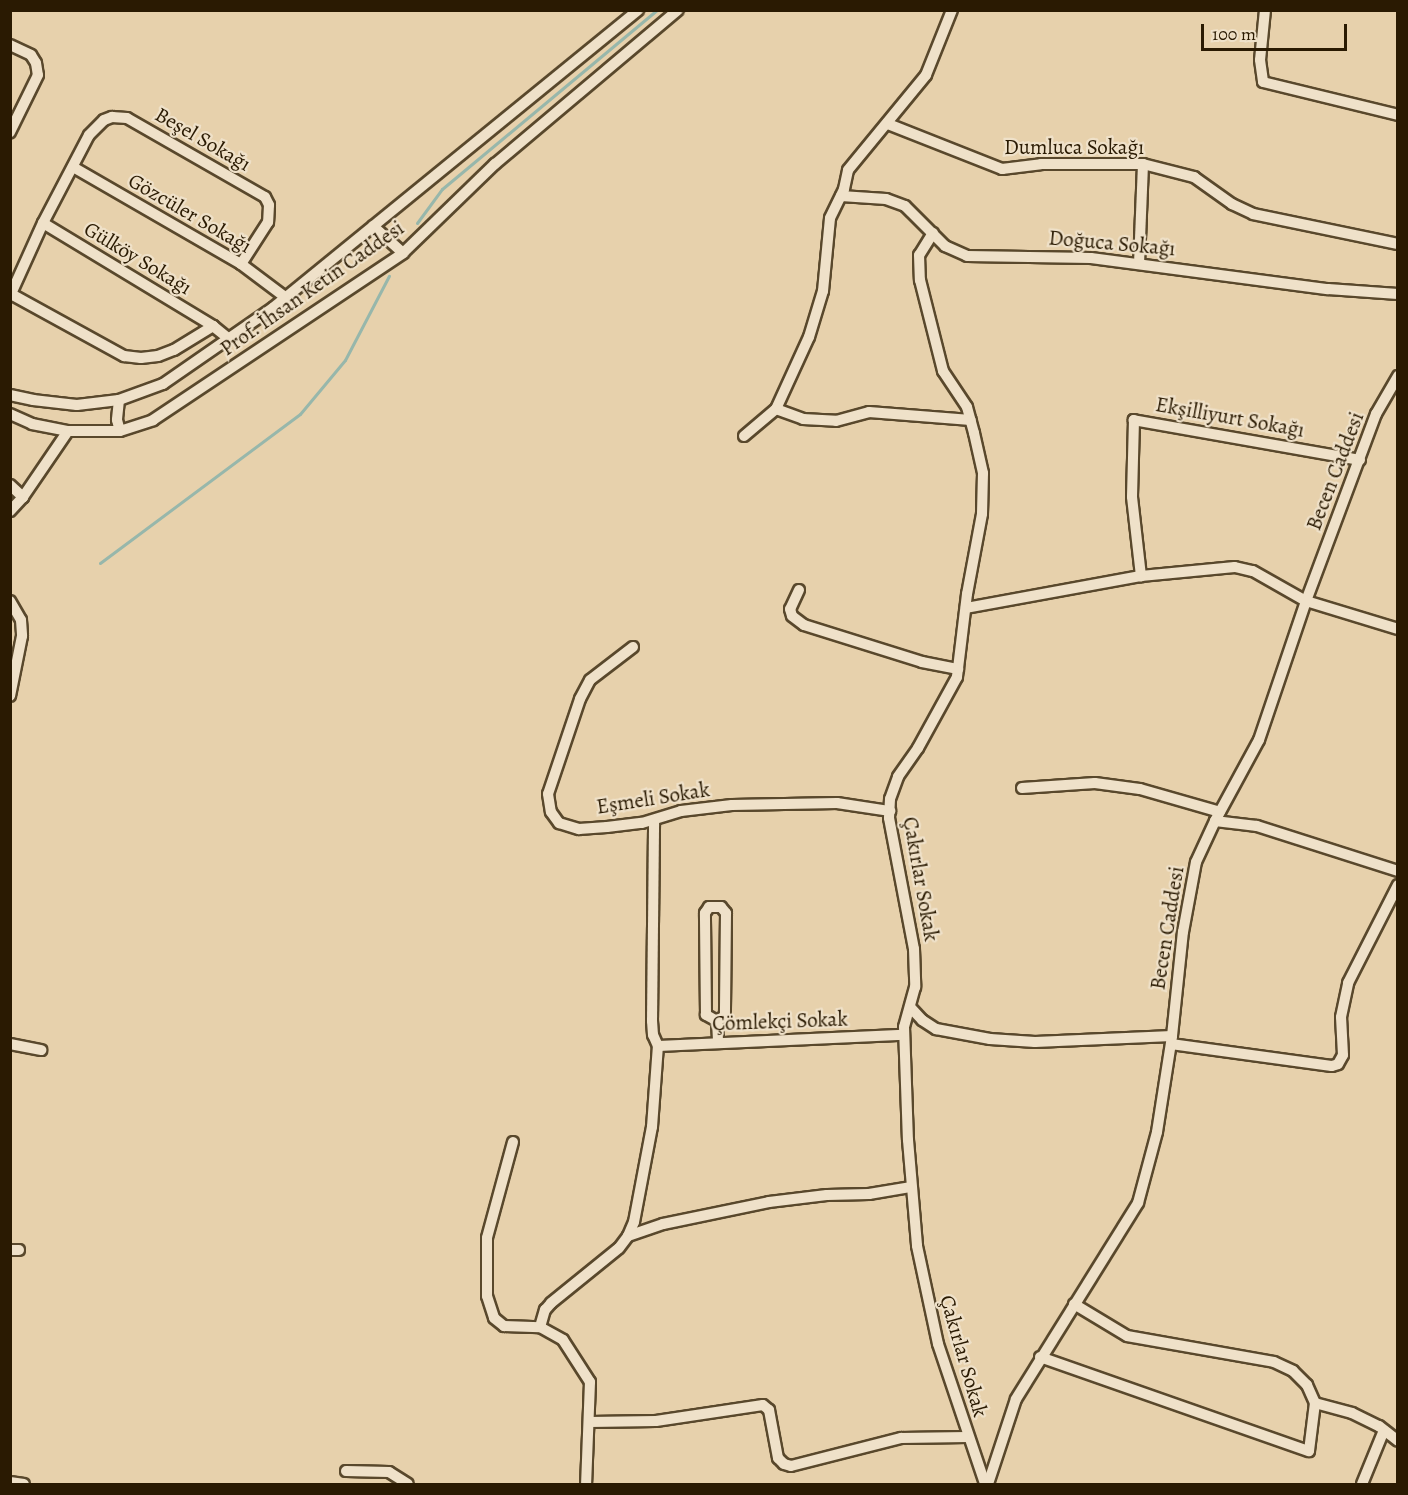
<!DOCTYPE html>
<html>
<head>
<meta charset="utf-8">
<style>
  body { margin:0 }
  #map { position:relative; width:1408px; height:1495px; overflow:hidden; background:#e7d1ac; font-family:Alegreya,serif }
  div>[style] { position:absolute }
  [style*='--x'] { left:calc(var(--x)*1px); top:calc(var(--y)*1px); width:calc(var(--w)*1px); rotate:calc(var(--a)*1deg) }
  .stream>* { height:3px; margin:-1.5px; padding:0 1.5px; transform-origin:1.5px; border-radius:1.5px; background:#97b7ab }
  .roads { filter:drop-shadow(2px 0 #59482c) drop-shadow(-2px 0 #59482c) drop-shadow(0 2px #59482c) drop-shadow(0 -2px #59482c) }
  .minor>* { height:10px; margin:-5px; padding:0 5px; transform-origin:5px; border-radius:5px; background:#efe1c9 }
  span { translate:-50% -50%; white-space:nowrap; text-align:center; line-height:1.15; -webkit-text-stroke:4.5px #efe1c9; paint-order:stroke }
  .street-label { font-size:21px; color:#2a1a02 }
  .frame { position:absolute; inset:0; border:12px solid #2a1a02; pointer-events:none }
  .scale { position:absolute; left:1201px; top:24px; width:146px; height:27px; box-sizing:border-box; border:3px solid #2a1a02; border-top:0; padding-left:8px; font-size:18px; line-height:21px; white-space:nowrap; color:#2a1a02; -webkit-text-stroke:4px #efe1c9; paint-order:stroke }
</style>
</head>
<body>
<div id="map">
  <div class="stream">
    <div style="--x:417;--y:223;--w:42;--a:-53.7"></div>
    <div style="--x:442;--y:189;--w:280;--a:-39.8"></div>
    <div style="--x:100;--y:563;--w:249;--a:-36.7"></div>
    <div style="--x:300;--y:414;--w:70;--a:-50.2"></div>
    <div style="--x:345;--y:360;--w:95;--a:-62.4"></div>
  </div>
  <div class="roads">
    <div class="minor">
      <div style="--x:1265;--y:10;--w:50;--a:95.7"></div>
      <div style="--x:1260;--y:60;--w:22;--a:82"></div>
      <div style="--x:1263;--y:82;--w:139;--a:13.7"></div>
      <div style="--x:10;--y:45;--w:23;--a:25"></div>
      <div style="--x:31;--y:55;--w:9;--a:58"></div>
      <div style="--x:36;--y:63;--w:12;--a:81"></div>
      <div style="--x:38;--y:75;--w:64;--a:116.2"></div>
      <div style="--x:888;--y:124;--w:123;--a:21.5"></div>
      <div style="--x:1002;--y:169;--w:39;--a:-7"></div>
      <div style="--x:1041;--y:164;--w:102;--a:0"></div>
      <div style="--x:1143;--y:164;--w:53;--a:14.3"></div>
      <div style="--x:1194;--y:177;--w:47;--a:35.4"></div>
      <div style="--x:1232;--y:204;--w:23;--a:25"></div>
      <div style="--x:1253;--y:214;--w:148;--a:11.7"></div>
      <div style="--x:73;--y:167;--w:194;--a:30"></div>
      <div style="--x:241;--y:264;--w:55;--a:36.9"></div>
      <div style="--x:841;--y:196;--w:45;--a:3.8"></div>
      <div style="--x:886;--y:199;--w:20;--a:20"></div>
      <div style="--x:905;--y:206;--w:57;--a:45"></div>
      <div style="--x:945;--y:246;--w:24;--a:24"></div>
      <div style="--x:967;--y:256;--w:124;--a:0.9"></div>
      <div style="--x:1091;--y:258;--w:239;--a:7.5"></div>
      <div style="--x:1328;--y:289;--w:70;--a:4.1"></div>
      <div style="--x:43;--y:223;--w:199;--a:31.2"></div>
      <div style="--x:213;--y:326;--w:19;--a:39"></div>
      <div style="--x:373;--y:226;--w:40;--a:42"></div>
      <div style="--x:933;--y:233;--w:26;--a:122"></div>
      <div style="--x:919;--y:255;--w:25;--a:88"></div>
      <div style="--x:920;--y:280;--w:94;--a:75.8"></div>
      <div style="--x:943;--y:371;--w:43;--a:56.3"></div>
      <div style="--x:967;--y:407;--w:27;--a:75"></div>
      <div style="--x:974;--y:433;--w:41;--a:77.3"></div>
      <div style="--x:983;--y:473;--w:41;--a:91.4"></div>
      <div style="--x:982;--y:514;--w:81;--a:100.6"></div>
      <div style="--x:967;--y:594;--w:84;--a:96.9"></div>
      <div style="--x:957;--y:677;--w:81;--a:118.8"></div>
      <div style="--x:918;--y:748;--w:35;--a:125"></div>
      <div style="--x:898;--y:777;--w:23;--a:110"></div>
      <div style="--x:890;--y:799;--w:19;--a:93"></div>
      <div style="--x:889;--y:818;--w:133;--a:79.2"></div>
      <div style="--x:914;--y:949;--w:38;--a:88"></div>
      <div style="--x:915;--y:987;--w:41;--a:105.4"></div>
      <div style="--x:904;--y:1027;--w:113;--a:88"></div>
      <div style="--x:908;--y:1140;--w:106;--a:85.1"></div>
      <div style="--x:917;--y:1246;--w:100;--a:77.9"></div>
      <div style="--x:938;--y:1344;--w:148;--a:71.4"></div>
      <div style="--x:1139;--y:264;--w:100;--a:-87.7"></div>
      <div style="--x:11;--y:294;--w:129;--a:28.8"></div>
      <div style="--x:124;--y:356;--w:17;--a:7"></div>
      <div style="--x:141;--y:358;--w:17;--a:-7"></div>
      <div style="--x:158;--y:356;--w:17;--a:-21"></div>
      <div style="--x:174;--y:350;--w:46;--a:-31.6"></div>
      <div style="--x:10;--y:296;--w:80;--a:-65.7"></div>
      <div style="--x:43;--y:223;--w:99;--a:-62.4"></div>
      <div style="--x:89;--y:135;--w:21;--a:-45"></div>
      <div style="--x:104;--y:120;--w:9;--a:-21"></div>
      <div style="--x:112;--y:117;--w:15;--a:4"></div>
      <div style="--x:127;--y:118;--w:159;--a:29.8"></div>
      <div style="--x:265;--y:197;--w:9;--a:63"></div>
      <div style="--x:269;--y:205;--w:17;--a:93"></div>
      <div style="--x:268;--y:222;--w:50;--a:122.7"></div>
      <div style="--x:10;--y:395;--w:24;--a:12"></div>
      <div style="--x:33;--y:400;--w:44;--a:6.5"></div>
      <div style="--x:77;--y:405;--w:42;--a:-6.8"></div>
      <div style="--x:119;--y:400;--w:47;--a:-20"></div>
      <div style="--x:163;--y:384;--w:135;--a:-34.7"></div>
      <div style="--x:274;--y:307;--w:470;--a:-39.2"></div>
      <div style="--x:119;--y:400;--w:20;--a:96"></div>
      <div style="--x:117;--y:420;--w:11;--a:75"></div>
      <div style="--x:776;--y:409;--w:29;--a:20"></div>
      <div style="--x:803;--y:419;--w:33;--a:3"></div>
      <div style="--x:836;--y:421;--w:34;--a:-15"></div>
      <div style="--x:869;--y:412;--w:102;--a:4.5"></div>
      <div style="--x:10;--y:414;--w:24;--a:24"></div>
      <div style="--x:32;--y:424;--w:37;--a:11"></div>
      <div style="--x:68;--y:431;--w:52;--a:0"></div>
      <div style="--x:120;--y:431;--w:35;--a:-18"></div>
      <div style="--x:153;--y:420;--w:301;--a:-33.7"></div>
      <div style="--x:403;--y:253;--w:128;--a:-44.1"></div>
      <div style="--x:495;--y:164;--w:239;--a:-40.1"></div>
      <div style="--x:744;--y:436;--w:42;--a:-40.2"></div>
      <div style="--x:776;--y:409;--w:79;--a:-65.4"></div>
      <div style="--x:809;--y:337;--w:48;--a:-73.1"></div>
      <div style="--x:823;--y:291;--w:73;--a:-84.5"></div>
      <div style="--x:830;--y:218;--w:32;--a:-64"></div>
      <div style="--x:844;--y:189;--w:19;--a:-78"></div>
      <div style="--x:848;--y:170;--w:123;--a:-50.6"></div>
      <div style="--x:926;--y:75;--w:70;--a:-68.2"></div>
      <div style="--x:1360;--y:460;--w:230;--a:-170"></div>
      <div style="--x:1134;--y:420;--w:77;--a:91.5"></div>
      <div style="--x:1132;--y:497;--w:80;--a:83.5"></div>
      <div style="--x:1141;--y:576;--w:94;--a:-5.5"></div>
      <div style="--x:1235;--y:567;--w:18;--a:13"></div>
      <div style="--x:1253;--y:571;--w:61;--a:29.5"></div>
      <div style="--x:1306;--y:601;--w:96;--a:16.9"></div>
      <div style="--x:10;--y:485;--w:18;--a:43"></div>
      <div style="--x:10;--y:511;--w:19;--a:-47"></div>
      <div style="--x:23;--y:497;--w:80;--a:-55.7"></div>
      <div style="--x:799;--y:590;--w:21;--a:115"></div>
      <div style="--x:790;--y:609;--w:7;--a:74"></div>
      <div style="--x:792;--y:616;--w:15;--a:37"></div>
      <div style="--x:804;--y:625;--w:124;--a:17.4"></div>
      <div style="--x:922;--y:662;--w:37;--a:11"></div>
      <div style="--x:10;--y:601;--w:22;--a:60"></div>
      <div style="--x:21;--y:620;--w:16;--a:86"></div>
      <div style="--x:22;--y:636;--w:61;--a:101.3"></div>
      <div style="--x:966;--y:608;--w:178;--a:-10.4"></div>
      <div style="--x:633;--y:647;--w:54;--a:142.5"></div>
      <div style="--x:590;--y:680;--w:21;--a:118"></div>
      <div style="--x:580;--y:699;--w:100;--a:108.6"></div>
      <div style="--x:548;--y:794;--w:18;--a:81"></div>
      <div style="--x:551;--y:812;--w:14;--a:54"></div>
      <div style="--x:559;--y:823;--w:21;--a:17"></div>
      <div style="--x:579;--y:829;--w:28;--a:-4"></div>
      <div style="--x:607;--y:827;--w:35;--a:-7"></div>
      <div style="--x:642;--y:823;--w:41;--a:-17.1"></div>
      <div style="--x:681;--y:811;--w:51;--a:-6.7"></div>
      <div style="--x:732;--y:805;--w:105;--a:-1.1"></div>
      <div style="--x:837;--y:803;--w:54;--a:8.6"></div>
      <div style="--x:1022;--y:788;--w:73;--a:-3.9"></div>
      <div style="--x:1095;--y:783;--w:45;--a:7.6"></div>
      <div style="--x:1140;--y:789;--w:83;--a:16"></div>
      <div style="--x:1215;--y:821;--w:42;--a:6.8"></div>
      <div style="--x:1257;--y:826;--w:148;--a:17.7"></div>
      <div style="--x:910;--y:1007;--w:18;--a:47"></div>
      <div style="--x:922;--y:1020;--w:17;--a:33"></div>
      <div style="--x:936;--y:1029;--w:55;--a:10.5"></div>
      <div style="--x:990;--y:1039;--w:45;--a:3.8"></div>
      <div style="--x:1035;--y:1042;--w:137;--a:-2.5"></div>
      <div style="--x:717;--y:1021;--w:13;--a:-151"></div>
      <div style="--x:706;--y:1015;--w:102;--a:-90.6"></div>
      <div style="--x:705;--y:913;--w:7;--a:-56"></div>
      <div style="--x:709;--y:907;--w:12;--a:0"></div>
      <div style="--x:721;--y:907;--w:8;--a:50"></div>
      <div style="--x:726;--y:913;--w:103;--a:90.6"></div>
      <div style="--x:725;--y:1016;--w:9;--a:148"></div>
      <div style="--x:717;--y:1021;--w:22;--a:87"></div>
      <div style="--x:10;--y:1044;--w:32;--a:11"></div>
      <div style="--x:1171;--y:1044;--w:162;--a:7.8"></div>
      <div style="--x:1332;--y:1066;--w:6;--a:-18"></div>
      <div style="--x:1338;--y:1064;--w:10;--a:-61"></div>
      <div style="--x:1343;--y:1055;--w:38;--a:-93"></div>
      <div style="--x:1341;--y:1017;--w:35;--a:-78"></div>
      <div style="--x:1348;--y:983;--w:110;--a:-63"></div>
      <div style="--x:658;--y:1046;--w:246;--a:-2.6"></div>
      <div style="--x:513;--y:1142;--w:99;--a:105.2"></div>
      <div style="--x:487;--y:1238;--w:58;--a:90"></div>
      <div style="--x:487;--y:1296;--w:23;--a:72"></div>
      <div style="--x:494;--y:1318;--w:13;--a:39"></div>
      <div style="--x:504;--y:1326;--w:36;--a:2"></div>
      <div style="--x:540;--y:1327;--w:26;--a:29"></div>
      <div style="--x:563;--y:1340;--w:50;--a:57.3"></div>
      <div style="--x:590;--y:1382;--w:102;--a:92.2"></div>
      <div style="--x:628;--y:1236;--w:37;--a:-19"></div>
      <div style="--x:663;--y:1224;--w:108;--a:-11.7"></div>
      <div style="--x:769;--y:1202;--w:58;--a:-6.9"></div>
      <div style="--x:827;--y:1195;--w:42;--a:-1.4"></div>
      <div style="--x:869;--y:1194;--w:43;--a:-9.5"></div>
      <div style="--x:10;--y:1250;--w:9;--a:0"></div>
      <div style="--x:1074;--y:1304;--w:62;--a:31.1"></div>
      <div style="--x:1127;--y:1336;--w:149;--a:10"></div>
      <div style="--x:1274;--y:1362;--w:21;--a:25"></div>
      <div style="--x:1293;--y:1371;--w:20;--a:45"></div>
      <div style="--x:1307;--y:1385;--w:20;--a:66"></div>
      <div style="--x:1315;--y:1403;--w:38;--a:15"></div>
      <div style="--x:1352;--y:1413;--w:30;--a:26"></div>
      <div style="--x:1379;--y:1426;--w:24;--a:38"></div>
      <div style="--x:540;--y:1327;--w:18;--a:-74"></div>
      <div style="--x:545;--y:1310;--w:9;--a:-49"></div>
      <div style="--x:551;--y:1303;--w:87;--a:-39"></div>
      <div style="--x:619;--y:1248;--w:15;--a:-53"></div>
      <div style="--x:628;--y:1236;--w:15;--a:-67"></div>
      <div style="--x:634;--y:1222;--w:97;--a:-79.3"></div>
      <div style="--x:652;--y:1127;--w:81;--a:-85.8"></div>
      <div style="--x:658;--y:1046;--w:12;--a:-114"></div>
      <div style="--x:653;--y:1035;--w:14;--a:-94"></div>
      <div style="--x:652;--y:1021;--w:201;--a:-89.4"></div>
      <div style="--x:1040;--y:1357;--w:285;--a:19.3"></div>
      <div style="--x:1309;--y:1451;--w:48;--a:-82.9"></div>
      <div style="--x:590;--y:1422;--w:66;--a:-0.9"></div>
      <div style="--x:656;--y:1421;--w:108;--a:-8.5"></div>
      <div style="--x:763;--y:1405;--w:8;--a:40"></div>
      <div style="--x:769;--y:1410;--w:49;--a:79.4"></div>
      <div style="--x:778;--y:1458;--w:8;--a:45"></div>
      <div style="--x:784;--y:1464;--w:7;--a:16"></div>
      <div style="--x:791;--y:1466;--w:114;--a:-14.3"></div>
      <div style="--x:901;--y:1438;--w:66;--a:-0.9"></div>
      <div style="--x:346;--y:1471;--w:43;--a:1.3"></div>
      <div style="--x:389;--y:1472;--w:22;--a:32"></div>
      <div style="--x:10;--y:1482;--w:14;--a:8"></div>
      <div style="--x:988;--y:1484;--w:89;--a:-71.8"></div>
      <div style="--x:1016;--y:1399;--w:231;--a:-58.1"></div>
      <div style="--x:1138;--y:1203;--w:73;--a:-75"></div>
      <div style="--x:1157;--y:1132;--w:97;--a:-81.1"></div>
      <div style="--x:1172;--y:1036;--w:105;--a:-84"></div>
      <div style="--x:1183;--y:932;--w:71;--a:-79.5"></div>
      <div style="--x:1196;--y:862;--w:45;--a:-65.1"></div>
      <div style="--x:1215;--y:821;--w:92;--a:-61.5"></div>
      <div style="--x:1259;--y:740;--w:147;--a:-71.3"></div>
      <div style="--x:1306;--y:601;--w:200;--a:-69.5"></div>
      <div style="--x:1376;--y:414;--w:44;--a:-59.9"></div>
      <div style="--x:1362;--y:1484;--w:58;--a:-67.8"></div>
    </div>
  </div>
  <div class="street-label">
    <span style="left:203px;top:139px;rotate:30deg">Beşel Sokağı</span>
    <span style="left:1074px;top:147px">Dumluca Sokağı</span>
    <span style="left:190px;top:213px;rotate:30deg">Gözcüler Sokağı</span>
    <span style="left:1112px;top:243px;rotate:5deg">Doğuca Sokağı</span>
    <span style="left:138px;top:258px;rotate:31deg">Gülköy Sokağı</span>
    <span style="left:312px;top:288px;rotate:-35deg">Prof. İhsan Ketin Caddesi</span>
    <span style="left:1230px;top:417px;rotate:10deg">Ekşilliyurt Sokağı</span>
    <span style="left:1335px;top:471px;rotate:-69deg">Becen Caddesi</span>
    <span style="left:653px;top:798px;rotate:-9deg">Eşmeli Sokak</span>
    <span style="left:921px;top:879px;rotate:80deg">Çakırlar Sokak</span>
    <span style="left:1167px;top:928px;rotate:-81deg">Becen Caddesi</span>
    <span style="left:780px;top:1021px;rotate:-2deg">Çömlekçi Sokak</span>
    <span style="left:964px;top:1356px;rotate:74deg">Çakırlar Sokak</span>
  </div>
  <div class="frame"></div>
  <div class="scale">100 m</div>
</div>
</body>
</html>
